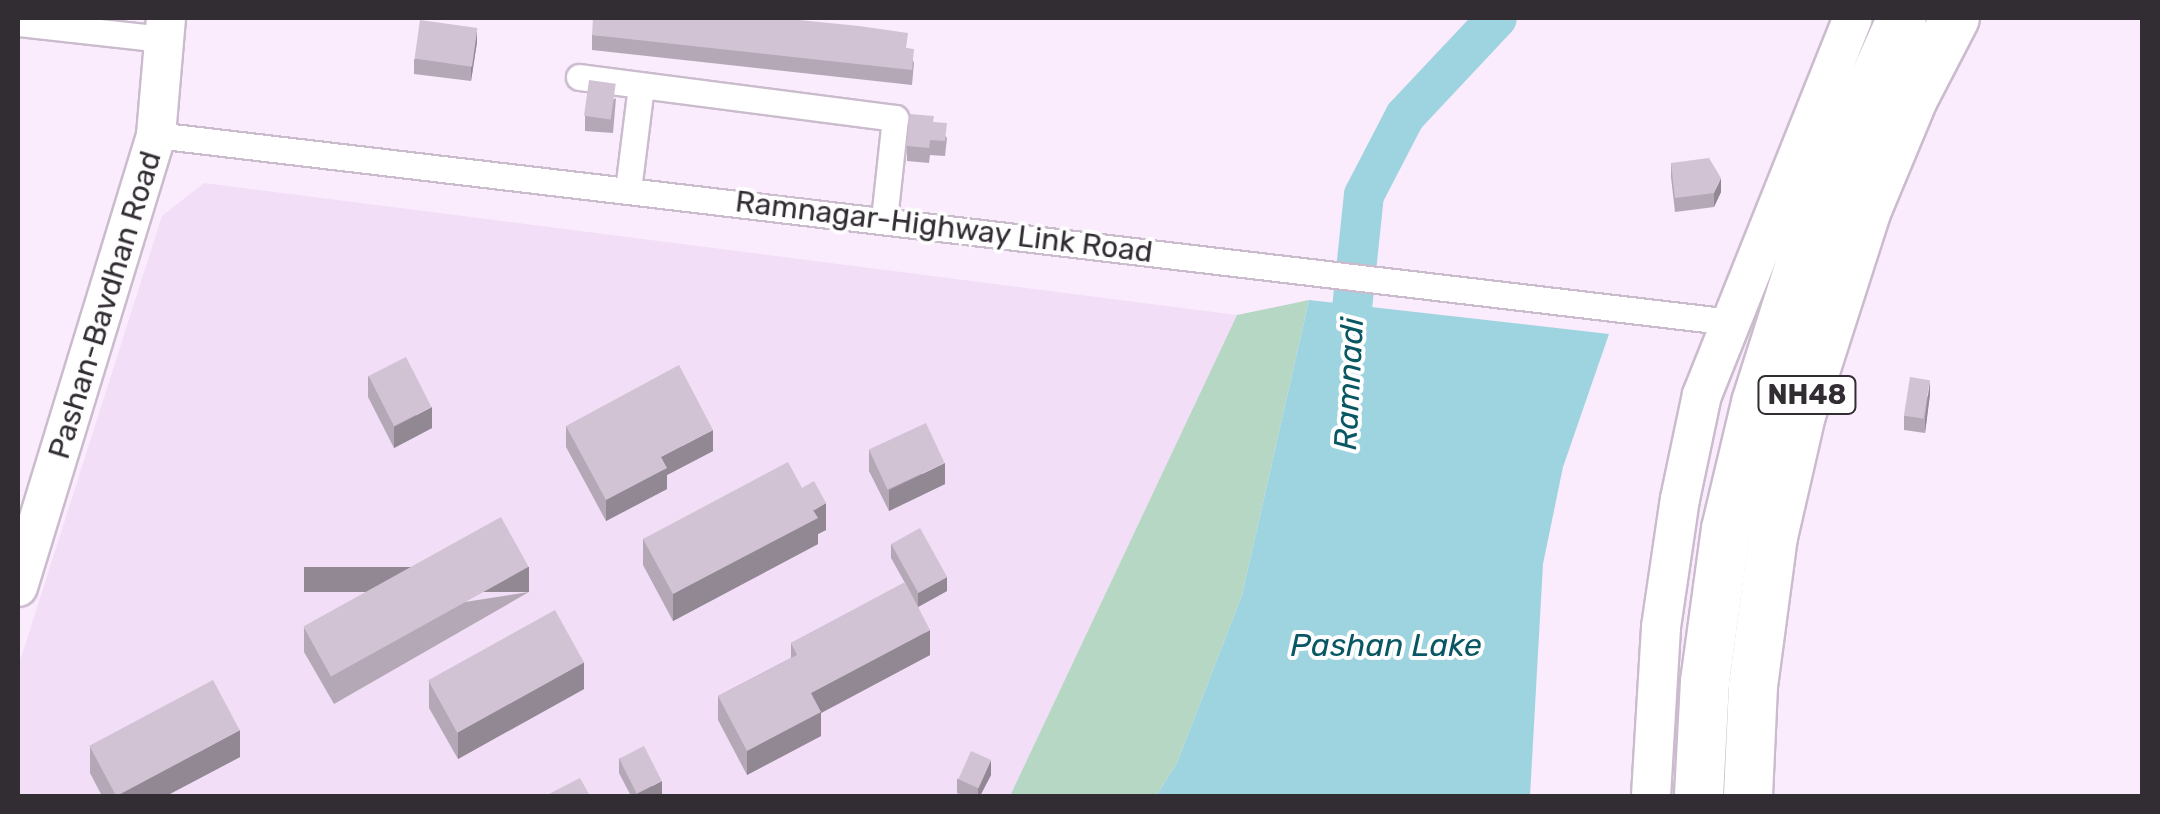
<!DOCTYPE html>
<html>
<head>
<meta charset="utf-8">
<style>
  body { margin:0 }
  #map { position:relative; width:2160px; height:814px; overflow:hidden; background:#faebfd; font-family:Rubik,sans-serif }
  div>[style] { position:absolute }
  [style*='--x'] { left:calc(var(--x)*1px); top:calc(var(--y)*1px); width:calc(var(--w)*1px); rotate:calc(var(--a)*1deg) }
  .built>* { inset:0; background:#f2def7 }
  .green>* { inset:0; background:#b6d7c3 }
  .water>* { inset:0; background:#9ed4e0 }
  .river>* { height:40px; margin:-20px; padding:0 20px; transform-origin:20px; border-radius:20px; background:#9ed4e0 }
  .roads { filter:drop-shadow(2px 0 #cabbcd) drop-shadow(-2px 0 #cabbcd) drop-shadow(0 2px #cabbcd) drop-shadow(0 -2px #cabbcd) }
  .street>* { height:25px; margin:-12.5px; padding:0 12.5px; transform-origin:12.5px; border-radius:12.5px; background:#fff }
  .secondary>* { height:38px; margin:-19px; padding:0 19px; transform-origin:19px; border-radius:19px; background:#fff }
  .highway>* { height:48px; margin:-24px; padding:0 24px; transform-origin:24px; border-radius:24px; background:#fff }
  .wall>* { inset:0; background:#b4a8b6 }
  .shaded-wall>* { inset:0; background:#928894; transform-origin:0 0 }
  .building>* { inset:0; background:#d1c3d4; transform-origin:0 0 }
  span { translate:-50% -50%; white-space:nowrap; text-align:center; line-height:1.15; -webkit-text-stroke:8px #fefefe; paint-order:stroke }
  .shield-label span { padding:2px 8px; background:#fefefe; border:2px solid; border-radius:8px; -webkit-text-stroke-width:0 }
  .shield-label { font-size:28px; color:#322c33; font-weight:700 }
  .street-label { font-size:30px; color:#322c33 }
  .water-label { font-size:32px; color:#0a5764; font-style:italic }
  .frame { position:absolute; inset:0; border:20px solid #322c33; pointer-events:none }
</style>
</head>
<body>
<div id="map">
  <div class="built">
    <div style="clip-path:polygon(204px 183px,1237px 315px,1010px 796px,18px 796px,18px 667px,162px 216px)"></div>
  </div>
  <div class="green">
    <div style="clip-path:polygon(1309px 300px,1242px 595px,1177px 763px,1156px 796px,1010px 796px,1237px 315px)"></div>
  </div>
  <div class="water">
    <div style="clip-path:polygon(1309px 300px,1609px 334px,1563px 467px,1543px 564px,1530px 796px,1156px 796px,1177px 763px,1242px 595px)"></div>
  </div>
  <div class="river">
    <div style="--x:1347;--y:356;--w:162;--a:-84"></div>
    <div style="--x:1364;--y:195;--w:89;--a:-62.6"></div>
    <div style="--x:1405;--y:116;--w:134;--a:-46.8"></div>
  </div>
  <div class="roads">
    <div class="street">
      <div style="--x:18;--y:23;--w:147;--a:6.3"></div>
      <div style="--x:579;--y:77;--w:319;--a:7.4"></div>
      <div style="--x:895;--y:118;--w:103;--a:96.2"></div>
      <div style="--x:156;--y:135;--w:1587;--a:6.77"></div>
      <div style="--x:628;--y:190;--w:105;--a:-82.9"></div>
    </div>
    <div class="secondary">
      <div style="--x:18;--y:587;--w:473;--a:-73"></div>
      <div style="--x:156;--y:135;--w:117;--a:-85.1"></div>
      <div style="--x:1651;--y:796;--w:169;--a:-86.6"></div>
      <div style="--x:1661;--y:627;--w:129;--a:-81.6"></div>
      <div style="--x:1680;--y:499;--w:106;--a:-78.1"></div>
      <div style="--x:1702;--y:395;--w:406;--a:-68.2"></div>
    </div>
    <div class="highway">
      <div style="--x:1699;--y:796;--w:114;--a:-87"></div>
      <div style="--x:1705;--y:682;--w:154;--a:-82.2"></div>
      <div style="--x:1726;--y:529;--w:130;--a:-76.6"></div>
      <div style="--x:1756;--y:403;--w:218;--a:-72.4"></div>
      <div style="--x:1822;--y:195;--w:194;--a:-65.7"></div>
      <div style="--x:1748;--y:796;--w:110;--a:-87.4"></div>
      <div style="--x:1753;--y:686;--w:150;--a:-82.4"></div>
      <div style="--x:1773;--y:537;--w:125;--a:-77.1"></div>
      <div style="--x:1801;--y:415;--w:213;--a:-72.2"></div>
      <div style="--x:1866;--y:212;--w:122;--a:-67.4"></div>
      <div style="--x:1913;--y:99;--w:91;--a:-62.6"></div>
    </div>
  </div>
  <div class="wall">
    <div style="clip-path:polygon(592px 35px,908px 48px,914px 63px,912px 85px,592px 50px)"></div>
    <div style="clip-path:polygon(477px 42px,471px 81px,414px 74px,414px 59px)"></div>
    <div style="clip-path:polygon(616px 98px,613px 133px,585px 131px,585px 116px)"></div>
    <div style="clip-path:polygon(934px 122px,947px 138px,945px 156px,930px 155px,929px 163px,907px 161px,907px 146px)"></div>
    <div style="clip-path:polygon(1671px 163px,1721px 192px,1714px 207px,1675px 212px,1671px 177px)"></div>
    <div style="clip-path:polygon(368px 376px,432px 428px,394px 448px,368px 397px)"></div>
    <div style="clip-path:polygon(1930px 394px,1925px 433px,1904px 430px,1904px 416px)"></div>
    <div style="clip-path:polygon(566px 426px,713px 451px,667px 475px,667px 489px,606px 521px,566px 447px)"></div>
    <div style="clip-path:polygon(869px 450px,945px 484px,889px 511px,869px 471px)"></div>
    <div style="clip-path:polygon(802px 488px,826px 530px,818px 534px,818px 544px,673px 621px,643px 565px,643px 539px)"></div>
    <div style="clip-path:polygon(891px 544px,947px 591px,918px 607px,930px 655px,821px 713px,821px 736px,747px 775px,718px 720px,718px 696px,791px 658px,791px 643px,905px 583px,891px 558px)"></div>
    <div style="clip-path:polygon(529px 592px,334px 704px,304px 652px,304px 627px)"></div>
    <div style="clip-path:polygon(429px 681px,584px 689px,458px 759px,429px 708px)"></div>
    <div style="clip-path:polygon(90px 746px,240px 757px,166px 796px,102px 796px,90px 773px)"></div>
    <div style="clip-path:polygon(619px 758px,662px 795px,631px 796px,619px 773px)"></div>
    <div style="clip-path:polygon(991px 775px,980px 796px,965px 796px,957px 793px,957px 779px)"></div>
  </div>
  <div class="shaded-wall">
    <div style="clip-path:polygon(477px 28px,477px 42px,471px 81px,471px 67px)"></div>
    <div style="clip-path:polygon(1721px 178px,1721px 192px,1714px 207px,1714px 193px)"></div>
    <div style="clip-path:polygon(1930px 380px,1930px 394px,1925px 433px,1925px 419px)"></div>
    <div style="clip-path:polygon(432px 407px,432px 428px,394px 448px,394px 427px)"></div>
    <div style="clip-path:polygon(713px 430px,713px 451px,667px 475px,667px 489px,606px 521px,606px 500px,661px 457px)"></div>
    <div style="clip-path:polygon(945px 463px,945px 484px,889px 511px,889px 490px)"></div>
    <div style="clip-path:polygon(826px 503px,826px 530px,818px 534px,818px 544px,673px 621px,673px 594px)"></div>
    <div style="left:529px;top:567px;width:25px;height:225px;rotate:90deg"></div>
    <div style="clip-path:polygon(947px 577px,947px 591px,918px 607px,918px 593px)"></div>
    <div style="clip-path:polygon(930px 630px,930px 655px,821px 713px,821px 736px,747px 775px,747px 751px,811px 693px)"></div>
    <div style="clip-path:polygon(584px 662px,584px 689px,458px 759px,458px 732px)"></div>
    <div style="clip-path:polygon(240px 730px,240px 757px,166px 796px,117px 796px)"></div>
    <div style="clip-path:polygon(991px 760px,991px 775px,980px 796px,978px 796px,978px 788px)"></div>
    <div style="clip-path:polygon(662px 781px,662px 795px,637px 796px,637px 794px)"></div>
  </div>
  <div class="building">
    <div style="clip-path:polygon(593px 18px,779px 18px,859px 26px,908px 33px,906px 48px,914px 49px,912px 70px,592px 35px)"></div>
    <div style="left:420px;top:20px;width:58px;height:39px;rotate:8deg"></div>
    <div style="left:589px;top:80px;width:27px;height:36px;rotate:8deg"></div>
    <div style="clip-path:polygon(910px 114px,934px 116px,933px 122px,947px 123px,945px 141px,930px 140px,929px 148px,907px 146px)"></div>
    <div style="clip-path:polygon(1709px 158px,1721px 178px,1714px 193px,1675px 198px,1671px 163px)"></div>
    <div style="left:406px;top:357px;width:56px;height:42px;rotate:63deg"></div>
    <div style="clip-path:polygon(679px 365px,713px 430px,661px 457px,667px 468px,606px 500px,566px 426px)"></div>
    <div style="left:1910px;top:377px;width:20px;height:39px;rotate:9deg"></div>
    <div style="left:926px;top:423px;width:44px;height:63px;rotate:65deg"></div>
    <div style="clip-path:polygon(788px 462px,802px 488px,814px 481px,826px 503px,813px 510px,818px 518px,673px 594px,643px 539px)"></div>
    <div style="left:501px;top:517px;width:57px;height:226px;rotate:61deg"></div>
    <div style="left:920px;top:528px;width:56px;height:33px;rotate:61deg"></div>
    <div style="clip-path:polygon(905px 582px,930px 630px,811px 693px,821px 712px,747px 751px,718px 696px,797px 655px,791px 643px)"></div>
    <div style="left:555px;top:610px;width:60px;height:145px;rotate:61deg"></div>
    <div style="left:213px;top:680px;width:57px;height:140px;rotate:62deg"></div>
    <div style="left:644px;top:746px;width:39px;height:28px;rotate:63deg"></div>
    <div style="left:971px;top:751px;width:22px;height:31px;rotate:24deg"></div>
    <div style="clip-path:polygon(580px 778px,590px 796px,545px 796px)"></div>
  </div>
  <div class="shield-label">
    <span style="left:1807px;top:395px">NH48</span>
  </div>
  <div class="street-label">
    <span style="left:944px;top:227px;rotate:7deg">Ramnagar-Highway Link Road</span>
    <span style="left:105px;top:305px;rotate:-73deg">Pashan-Bavdhan Road</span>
  </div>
  <div class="water-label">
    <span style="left:1349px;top:384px;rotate:-87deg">Ramnadi</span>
    <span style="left:1386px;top:645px">Pashan Lake</span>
  </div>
  <div class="frame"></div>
</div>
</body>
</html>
